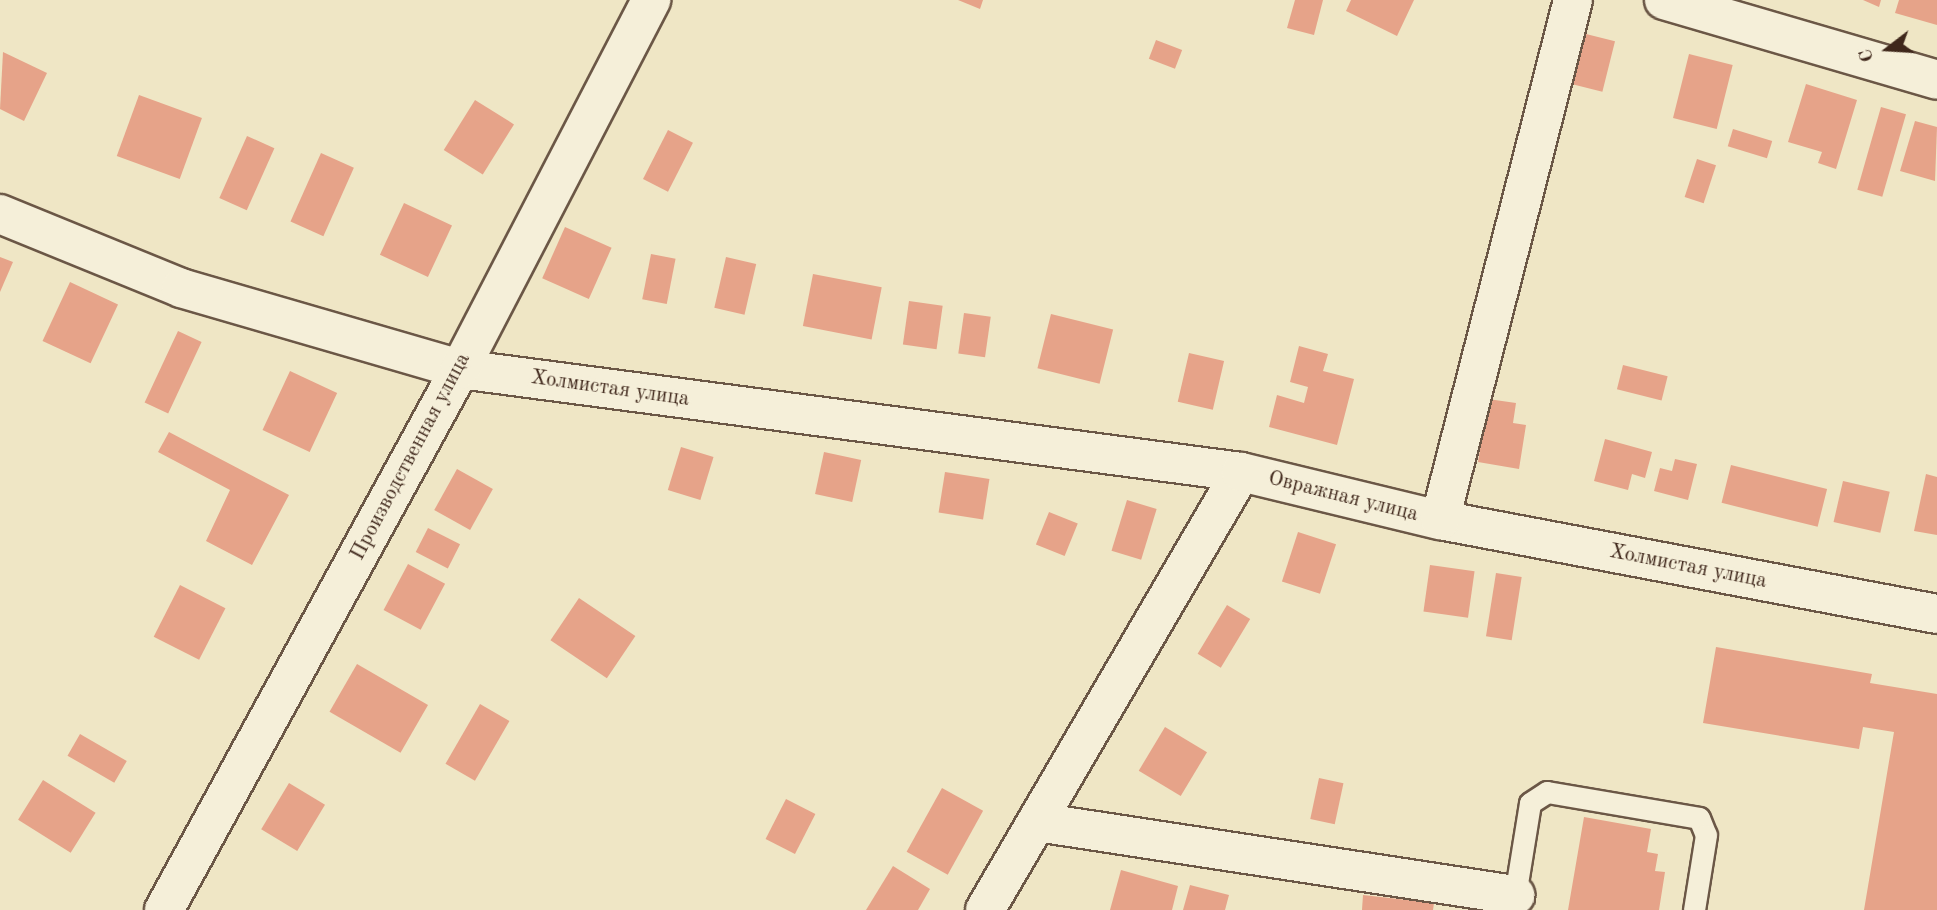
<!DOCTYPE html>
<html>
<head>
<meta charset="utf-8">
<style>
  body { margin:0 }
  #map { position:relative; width:1937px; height:910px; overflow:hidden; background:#efe6c5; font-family:"Old Standard TT",serif }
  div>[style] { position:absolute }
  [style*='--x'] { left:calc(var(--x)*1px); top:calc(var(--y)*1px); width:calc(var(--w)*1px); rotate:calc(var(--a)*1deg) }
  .building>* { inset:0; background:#e6a389; transform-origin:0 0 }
  .roads { filter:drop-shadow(2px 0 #6b5746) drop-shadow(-2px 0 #6b5746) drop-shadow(0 2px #6b5746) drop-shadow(0 -2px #6b5746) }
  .service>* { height:21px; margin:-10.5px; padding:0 10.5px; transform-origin:10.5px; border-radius:10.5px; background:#f5efd9 }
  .minor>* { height:38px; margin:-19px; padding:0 19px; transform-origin:19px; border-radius:19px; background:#f5efd9 }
  .tertiary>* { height:38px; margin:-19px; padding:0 19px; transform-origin:19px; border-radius:19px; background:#f5efd9 }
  span { translate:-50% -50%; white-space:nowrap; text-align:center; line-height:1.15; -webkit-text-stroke:5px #f5efd9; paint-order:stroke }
  .street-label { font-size:21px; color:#3f271b }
  .north { position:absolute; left:1853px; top:14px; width:70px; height:70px; -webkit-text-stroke:5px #f5efd9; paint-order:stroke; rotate:253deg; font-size:19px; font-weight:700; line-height:28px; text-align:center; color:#3f271b }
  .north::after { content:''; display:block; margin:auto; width:24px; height:32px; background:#3f271b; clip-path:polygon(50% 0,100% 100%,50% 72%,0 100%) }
</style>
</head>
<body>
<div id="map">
  <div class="building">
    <div style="clip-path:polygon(958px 0,983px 0,980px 9px)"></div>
    <div style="clip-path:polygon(1295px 0,1323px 0,1314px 35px,1287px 28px)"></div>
    <div style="clip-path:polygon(1351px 0,1414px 0,1397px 36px,1346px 11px)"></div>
    <div style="clip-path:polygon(1863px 0,1881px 0,1879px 7px)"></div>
    <div style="clip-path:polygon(1899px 0,1937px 0,1937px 25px,1895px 13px)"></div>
    <div style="left:1582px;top:33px;width:34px;height:52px;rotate:14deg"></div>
    <div style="left:1156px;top:40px;width:28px;height:20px;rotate:21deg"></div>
    <div style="clip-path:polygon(3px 52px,47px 73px,24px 121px,0 109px)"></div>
    <div style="left:1689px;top:54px;width:45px;height:66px;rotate:14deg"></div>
    <div style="clip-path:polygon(1806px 84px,1857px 100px,1836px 169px,1818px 163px,1822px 152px,1788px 142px)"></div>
    <div style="left:139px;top:95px;width:67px;height:65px;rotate:20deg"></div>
    <div style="left:475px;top:100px;width:46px;height:59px;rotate:32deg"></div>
    <div style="left:1881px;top:107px;width:26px;height:86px;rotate:16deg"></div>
    <div style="clip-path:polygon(1915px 121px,1937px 127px,1935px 181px,1900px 171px)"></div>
    <div style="left:1733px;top:129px;width:41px;height:18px;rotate:17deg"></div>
    <div style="left:668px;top:130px;width:28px;height:55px;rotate:27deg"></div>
    <div style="left:247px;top:136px;width:30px;height:68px;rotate:24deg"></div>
    <div style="left:321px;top:153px;width:36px;height:75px;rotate:24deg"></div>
    <div style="left:1697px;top:159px;width:20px;height:40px;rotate:18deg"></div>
    <div style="left:404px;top:203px;width:53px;height:57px;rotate:25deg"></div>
    <div style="left:565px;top:227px;width:51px;height:56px;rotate:24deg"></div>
    <div style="left:651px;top:254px;width:25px;height:46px;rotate:11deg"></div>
    <div style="clip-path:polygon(0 257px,13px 262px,0 292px)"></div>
    <div style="left:726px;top:257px;width:31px;height:52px;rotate:13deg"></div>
    <div style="left:813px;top:274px;width:70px;height:53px;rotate:11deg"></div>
    <div style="left:70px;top:282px;width:53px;height:65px;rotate:25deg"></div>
    <div style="left:909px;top:301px;width:34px;height:44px;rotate:8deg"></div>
    <div style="left:964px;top:313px;width:27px;height:41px;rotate:8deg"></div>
    <div style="left:1051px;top:314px;width:64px;height:56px;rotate:14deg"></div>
    <div style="left:178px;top:331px;width:26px;height:79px;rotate:25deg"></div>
    <div style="clip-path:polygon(1299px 346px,1328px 354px,1323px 371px,1354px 379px,1337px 445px,1269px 427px,1277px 395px,1304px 403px,1308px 387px,1290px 382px)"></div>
    <div style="left:1189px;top:353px;width:36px;height:50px;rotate:13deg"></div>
    <div style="left:1623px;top:365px;width:46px;height:25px;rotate:14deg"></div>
    <div style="left:290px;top:371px;width:52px;height:65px;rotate:25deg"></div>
    <div style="clip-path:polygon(1488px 399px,1516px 403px,1513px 423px,1526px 425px,1519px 469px,1478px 462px)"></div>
    <div style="clip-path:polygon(169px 432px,289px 495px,252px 565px,206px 541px,230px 490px,158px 452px)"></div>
    <div style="clip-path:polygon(1605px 439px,1652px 452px,1645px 478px,1632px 474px,1628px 490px,1594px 481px)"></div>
    <div style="left:681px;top:447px;width:34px;height:45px;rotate:17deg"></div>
    <div style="left:824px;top:452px;width:38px;height:43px;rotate:12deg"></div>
    <div style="clip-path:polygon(1675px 459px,1697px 464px,1688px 500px,1654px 491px,1660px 468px,1672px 471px)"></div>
    <div style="left:1731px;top:465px;width:99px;height:39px;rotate:14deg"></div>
    <div style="left:457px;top:469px;width:41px;height:47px;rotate:29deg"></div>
    <div style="left:945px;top:472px;width:45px;height:41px;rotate:9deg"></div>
    <div style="clip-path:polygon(1926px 474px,1937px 477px,1937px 535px,1914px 531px)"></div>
    <div style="left:1843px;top:481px;width:48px;height:42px;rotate:13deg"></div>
    <div style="left:1127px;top:500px;width:31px;height:53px;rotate:17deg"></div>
    <div style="left:1049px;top:512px;width:31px;height:35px;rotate:22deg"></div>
    <div style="left:428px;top:528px;width:36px;height:27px;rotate:27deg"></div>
    <div style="left:1298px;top:532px;width:40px;height:52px;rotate:18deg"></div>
    <div style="left:408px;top:564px;width:42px;height:52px;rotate:28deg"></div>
    <div style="left:1430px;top:565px;width:45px;height:47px;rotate:8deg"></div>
    <div style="left:1496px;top:573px;width:26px;height:64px;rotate:9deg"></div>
    <div style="left:180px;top:585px;width:51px;height:58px;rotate:27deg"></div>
    <div style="left:579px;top:598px;width:68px;height:51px;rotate:34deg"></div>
    <div style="left:1227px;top:605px;width:27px;height:57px;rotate:31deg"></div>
    <div style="clip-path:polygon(1716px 647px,1872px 674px,1870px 683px,1937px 694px,1937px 910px,1864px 910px,1894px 732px,1863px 727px,1859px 749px,1703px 723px)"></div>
    <div style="left:357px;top:664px;width:82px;height:55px;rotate:30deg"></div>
    <div style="left:480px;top:704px;width:34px;height:69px;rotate:30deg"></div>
    <div style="left:1165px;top:727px;width:49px;height:51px;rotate:31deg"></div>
    <div style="left:80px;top:734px;width:54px;height:25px;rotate:30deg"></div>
    <div style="left:1319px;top:778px;width:25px;height:42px;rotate:12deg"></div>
    <div style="left:43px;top:780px;width:62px;height:47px;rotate:32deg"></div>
    <div style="left:289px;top:783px;width:42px;height:54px;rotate:31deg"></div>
    <div style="left:942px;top:788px;width:47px;height:73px;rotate:29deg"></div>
    <div style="left:786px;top:799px;width:33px;height:45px;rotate:27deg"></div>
    <div style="clip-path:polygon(1584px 817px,1651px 829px,1647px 852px,1658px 854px,1655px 871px,1665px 872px,1659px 910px,1568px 910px)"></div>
    <div style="clip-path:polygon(893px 866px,930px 889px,918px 910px,866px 910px)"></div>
    <div style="clip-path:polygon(1121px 870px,1178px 886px,1172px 910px,1110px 910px)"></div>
    <div style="clip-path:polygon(1190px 885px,1229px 895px,1225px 910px,1183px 910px)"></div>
    <div style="clip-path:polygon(1363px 895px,1434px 903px,1433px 910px,1362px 910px)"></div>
  </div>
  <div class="roads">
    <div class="service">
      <div style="--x:1514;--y:902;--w:100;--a:-80.8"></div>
      <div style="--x:1530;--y:803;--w:20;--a:-33"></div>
      <div style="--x:1547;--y:792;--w:154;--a:9.7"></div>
      <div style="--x:1699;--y:818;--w:18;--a:68"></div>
      <div style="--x:1706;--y:835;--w:76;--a:99.1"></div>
    </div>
    <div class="minor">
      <div style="--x:1664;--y:0;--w:284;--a:16.3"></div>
      <div style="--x:0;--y:214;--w:196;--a:22.2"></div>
      <div style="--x:181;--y:288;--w:291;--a:16.2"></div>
      <div style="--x:460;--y:369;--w:788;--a:7.51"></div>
      <div style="--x:1440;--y:520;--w:506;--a:10.71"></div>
      <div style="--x:1037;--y:822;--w:484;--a:8.7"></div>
      <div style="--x:164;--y:910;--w:617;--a:-61.32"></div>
      <div style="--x:460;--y:369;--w:416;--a:-62.6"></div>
    </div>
    <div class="tertiary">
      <div style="--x:985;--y:910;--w:507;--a:-59.69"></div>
      <div style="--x:1241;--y:472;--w:205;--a:13.6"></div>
      <div style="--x:1440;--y:520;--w:537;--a:-75.65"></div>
    </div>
  </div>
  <div class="street-label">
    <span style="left:610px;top:389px;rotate:8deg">Холмистая улица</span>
    <span style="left:411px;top:457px;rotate:-62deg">Производственная улица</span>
    <span style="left:1343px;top:497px;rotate:14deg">Овражная улица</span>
    <span style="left:1688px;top:567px;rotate:11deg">Холмистая улица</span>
  </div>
  <div class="north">С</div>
</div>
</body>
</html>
